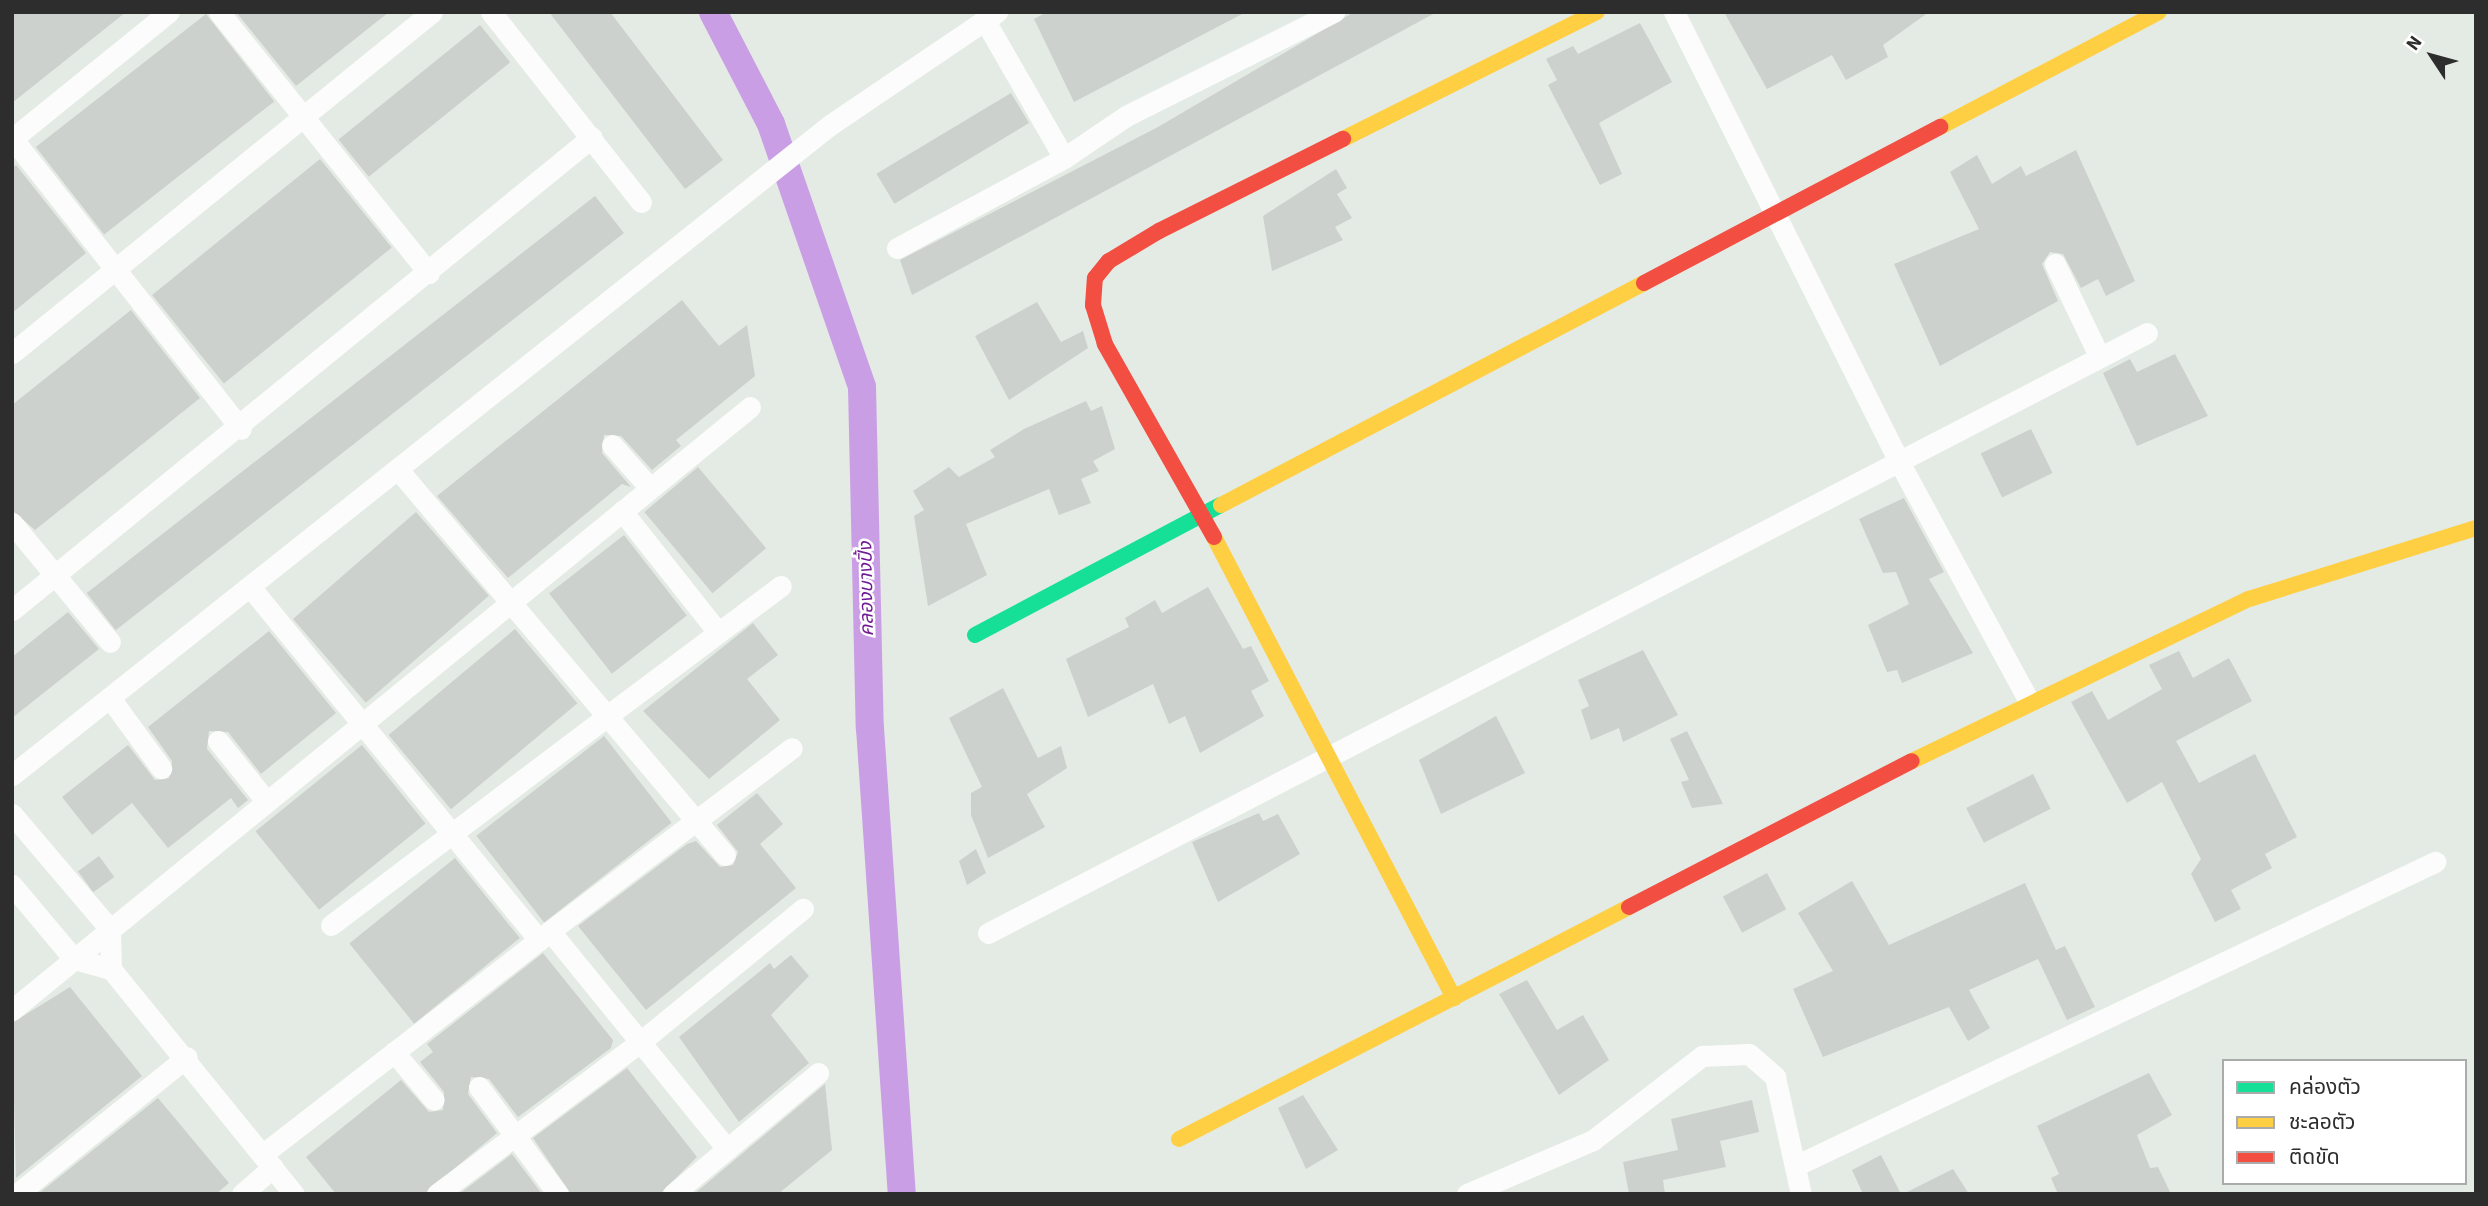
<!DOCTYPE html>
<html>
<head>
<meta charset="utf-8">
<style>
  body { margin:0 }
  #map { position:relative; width:2488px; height:1206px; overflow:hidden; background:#e4eae4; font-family:"Source Sans 3","Noto Sans Thai",sans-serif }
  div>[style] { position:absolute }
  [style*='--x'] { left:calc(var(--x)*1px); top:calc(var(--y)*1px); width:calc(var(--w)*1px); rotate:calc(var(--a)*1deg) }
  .canal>* { height:28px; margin:-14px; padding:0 14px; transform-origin:14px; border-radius:14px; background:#ca9ee5 }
  .building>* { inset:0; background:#cdd1cd; transform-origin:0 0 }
  .street>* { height:21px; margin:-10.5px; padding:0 10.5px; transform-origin:10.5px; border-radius:10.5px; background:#fbfcfb }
  .fast>* { height:16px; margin:-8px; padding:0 8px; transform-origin:8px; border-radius:8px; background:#16e098 }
  .slow>* { height:16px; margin:-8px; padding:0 8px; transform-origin:8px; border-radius:8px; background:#ffcf43 }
  .jam>* { height:16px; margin:-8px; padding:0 8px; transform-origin:8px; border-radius:8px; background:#f24e42 }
  span { translate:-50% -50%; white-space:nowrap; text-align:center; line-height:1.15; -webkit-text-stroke:5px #fff; paint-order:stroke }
  .water-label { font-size:19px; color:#711994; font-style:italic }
  .frame { position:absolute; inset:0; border:14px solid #2d2d2d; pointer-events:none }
  .legend { position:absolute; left:2222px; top:1059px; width:245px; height:126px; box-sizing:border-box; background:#fff; border:2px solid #ababab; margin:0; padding:9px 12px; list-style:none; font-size:21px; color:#2d2d2d }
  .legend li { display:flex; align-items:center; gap:14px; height:35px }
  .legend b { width:35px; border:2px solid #ababab }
  .north { position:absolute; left:2397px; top:21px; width:70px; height:70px; -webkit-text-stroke:5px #fff; paint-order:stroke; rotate:306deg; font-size:19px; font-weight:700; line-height:28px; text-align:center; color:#2d2d2d }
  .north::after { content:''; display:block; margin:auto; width:24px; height:32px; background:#2d2d2d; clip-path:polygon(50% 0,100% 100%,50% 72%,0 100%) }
</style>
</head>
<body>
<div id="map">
  <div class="canal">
    <div style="--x:713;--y:12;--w:126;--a:62.6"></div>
    <div style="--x:771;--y:124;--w:278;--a:70.9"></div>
    <div style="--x:862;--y:387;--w:341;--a:88.7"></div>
    <div style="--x:870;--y:728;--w:467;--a:86.1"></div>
  </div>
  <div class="building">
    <div style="clip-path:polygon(12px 12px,126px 12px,12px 103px)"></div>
    <div style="clip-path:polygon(236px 12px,389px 12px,296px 86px)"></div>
    <div style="clip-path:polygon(549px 12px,610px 12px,723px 160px,685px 189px)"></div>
    <div style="clip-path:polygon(1047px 12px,1246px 12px,1074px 102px,1034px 19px)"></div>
    <div style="clip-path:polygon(1354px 12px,1437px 12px,912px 295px,900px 260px,1158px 127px)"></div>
    <div style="clip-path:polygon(1724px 12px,1929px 12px,1883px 45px,1888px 57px,1846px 80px,1832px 55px,1767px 89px)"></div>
    <div style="left:206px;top:14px;width:111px;height:216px;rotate:52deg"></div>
    <div style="clip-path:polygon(1640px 23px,1672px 82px,1599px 123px,1622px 174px,1600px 185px,1548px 85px,1557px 80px,1546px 59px,1573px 46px,1578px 54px)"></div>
    <div style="left:480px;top:25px;width:48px;height:182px;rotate:51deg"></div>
    <div style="left:1011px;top:93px;width:35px;height:157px;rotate:59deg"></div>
    <div style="clip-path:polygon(2076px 150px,2135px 281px,2106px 296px,2098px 279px,2081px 288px,2063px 254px,2050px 252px,2042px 264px,2058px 301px,1940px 366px,1894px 264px,1979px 229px,1950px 172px,1977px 155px,1992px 184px,2021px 166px,2026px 176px)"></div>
    <div style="left:320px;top:159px;width:114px;height:216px;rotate:51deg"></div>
    <div style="clip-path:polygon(16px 165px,86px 253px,12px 313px,12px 168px)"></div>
    <div style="clip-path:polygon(1336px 169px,1347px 188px,1337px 194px,1352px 218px,1335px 227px,1343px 240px,1272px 271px,1263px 216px)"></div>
    <div style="left:595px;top:196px;width:47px;height:645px;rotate:52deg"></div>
    <div style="clip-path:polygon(682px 300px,719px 346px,747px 325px,755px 376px,676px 440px,681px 446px,652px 470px,621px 436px,604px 435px,602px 453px,631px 487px,622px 484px,508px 578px,437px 496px)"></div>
    <div style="clip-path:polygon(1037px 302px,1061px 342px,1083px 331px,1088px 348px,1009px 400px,975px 336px)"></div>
    <div style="clip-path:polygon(131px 310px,200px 398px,35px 530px,12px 510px,12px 405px)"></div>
    <div style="clip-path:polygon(2175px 354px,2208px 416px,2137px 446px,2103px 373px,2130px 359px,2137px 372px)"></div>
    <div style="clip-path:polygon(1086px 401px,1091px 411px,1102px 406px,1115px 449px,1093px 461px,1099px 471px,1081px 479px,1091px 503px,1059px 515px,1049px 489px,966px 524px,987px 575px,928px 606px,914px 516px,924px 510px,913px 491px,949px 467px,959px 477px,995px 457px,990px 450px,1024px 429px)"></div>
    <div style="left:2031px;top:429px;width:49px;height:56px;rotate:64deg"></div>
    <div style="left:698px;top:467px;width:106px;height:70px;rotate:50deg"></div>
    <div style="clip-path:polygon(1904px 498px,1944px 572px,1929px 579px,1973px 653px,1902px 683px,1897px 670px,1887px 672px,1868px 625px,1909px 604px,1896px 572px,1883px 573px,1859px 519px)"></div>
    <div style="left:416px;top:512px;width:111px;height:163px;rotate:49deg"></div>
    <div style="left:624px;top:535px;width:102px;height:95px;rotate:52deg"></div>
    <div style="clip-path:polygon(1208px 587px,1243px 649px,1251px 646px,1269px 681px,1251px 691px,1264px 716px,1200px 753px,1185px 716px,1169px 724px,1153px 684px,1088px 717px,1066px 659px,1129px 627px,1125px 618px,1155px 600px,1162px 613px)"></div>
    <div style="clip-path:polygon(68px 612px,99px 649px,12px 718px,12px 657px)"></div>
    <div style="clip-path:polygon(753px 623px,778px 655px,747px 679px,780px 720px,709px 779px,643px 711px)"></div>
    <div style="left:515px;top:629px;width:97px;height:165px;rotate:50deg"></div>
    <div style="clip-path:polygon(269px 631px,336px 713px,261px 774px,228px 732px,209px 731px,207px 749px,248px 800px,238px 808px,231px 798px,168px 848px,132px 803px,92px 835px,62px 797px,128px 745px,155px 780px,169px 778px,172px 761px,148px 727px)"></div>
    <div style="clip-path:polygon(1643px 650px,1678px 715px,1623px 742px,1619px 728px,1591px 740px,1581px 710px,1589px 706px,1578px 680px)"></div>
    <div style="clip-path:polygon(2179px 651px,2193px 678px,2229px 658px,2252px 701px,2176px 741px,2199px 783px,2255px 754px,2297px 837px,2265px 854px,2272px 868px,2231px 890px,2241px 909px,2215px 922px,2191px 874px,2201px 859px,2162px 782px,2127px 803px,2071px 702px,2092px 691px,2108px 720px,2162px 689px,2149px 665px)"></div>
    <div style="clip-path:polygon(1003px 688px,1038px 758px,1061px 746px,1067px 768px,1027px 794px,1045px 827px,988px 858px,971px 815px,971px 793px,982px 787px,949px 718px)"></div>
    <div style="clip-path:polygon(1496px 716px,1525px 773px,1441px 814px,1419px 760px)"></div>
    <div style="clip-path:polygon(1687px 731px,1723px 804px,1692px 808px,1681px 782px,1689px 780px,1670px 739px)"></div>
    <div style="left:604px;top:736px;width:110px;height:162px;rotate:52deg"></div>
    <div style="left:362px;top:745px;width:101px;height:137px;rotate:51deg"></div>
    <div style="left:2033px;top:774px;width:39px;height:75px;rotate:63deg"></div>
    <div style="clip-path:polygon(757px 793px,783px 824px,760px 844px,796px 888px,646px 1010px,578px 926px,687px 844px,696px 841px,720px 867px,733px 865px,738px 852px,717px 825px)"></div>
    <div style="clip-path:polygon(1259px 813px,1263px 821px,1278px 814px,1300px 854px,1218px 902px,1192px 842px)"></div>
    <div style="clip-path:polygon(976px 849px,986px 873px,967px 885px,959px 861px)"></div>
    <div style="left:99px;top:856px;width:26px;height:26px;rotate:54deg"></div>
    <div style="left:455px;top:858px;width:103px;height:136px;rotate:51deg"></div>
    <div style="left:1767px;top:873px;width:41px;height:50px;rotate:62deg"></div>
    <div style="clip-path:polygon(1852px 881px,1889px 945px,2025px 883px,2056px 950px,2065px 946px,2095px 1007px,2067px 1020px,2038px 959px,1969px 990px,1990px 1028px,1968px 1041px,1949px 1007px,1823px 1057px,1793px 989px,1833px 971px,1798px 913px)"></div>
    <div style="clip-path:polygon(543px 953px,613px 1040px,611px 1048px,518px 1117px,489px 1079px,471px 1077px,468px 1094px,497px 1133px,424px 1194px,336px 1194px,306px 1157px,401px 1080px,429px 1112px,443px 1110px,444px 1092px,420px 1062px,433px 1052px,427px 1044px)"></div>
    <div style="clip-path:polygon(791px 955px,809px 976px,771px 1015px,809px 1063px,739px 1122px,679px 1037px,770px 963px,774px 969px)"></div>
    <div style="clip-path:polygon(1527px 980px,1557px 1030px,1583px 1015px,1609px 1060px,1559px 1095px,1499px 994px)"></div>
    <div style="clip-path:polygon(70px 987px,142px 1076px,16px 1178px,12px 1023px)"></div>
    <div style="clip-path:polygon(627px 1068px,697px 1157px,660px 1194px,571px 1194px,533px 1138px)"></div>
    <div style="clip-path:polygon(2149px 1073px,2172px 1115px,2137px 1135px,2150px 1168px,2158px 1167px,2171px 1194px,2058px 1194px,2051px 1178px,2059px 1174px,2037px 1126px)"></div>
    <div style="clip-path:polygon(825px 1084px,832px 1150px,778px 1194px,694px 1194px)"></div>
    <div style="clip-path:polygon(1303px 1095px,1338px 1150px,1306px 1169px,1278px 1108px)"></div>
    <div style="clip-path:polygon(158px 1098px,229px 1183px,216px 1194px,38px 1194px)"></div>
    <div style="clip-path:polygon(1752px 1100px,1759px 1132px,1720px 1141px,1726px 1167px,1663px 1180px,1665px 1194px,1629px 1194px,1623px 1162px,1678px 1150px,1671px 1119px)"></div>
    <div style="clip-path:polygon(512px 1154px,542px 1194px,459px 1194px)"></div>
    <div style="clip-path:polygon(1881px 1155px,1901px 1194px,1863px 1194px,1852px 1170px)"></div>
    <div style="clip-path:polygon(1953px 1169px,1969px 1194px,1903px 1194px)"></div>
  </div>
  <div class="street">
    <div style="--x:219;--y:12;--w:335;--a:51.2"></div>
    <div style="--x:491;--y:12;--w:242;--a:51.7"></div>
    <div style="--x:1674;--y:12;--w:499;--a:63.4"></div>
    <div style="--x:1897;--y:458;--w:277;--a:61.5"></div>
    <div style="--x:984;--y:19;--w:160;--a:60.1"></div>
    <div style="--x:12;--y:138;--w:370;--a:51.8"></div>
    <div style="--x:12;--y:139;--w:202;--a:-39"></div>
    <div style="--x:897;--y:248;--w:190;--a:-28.3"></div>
    <div style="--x:1064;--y:158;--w:75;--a:-34.1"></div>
    <div style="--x:1126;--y:116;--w:233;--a:-26.6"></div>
    <div style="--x:2055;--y:264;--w:102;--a:64.4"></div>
    <div style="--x:12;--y:353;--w:541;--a:-39.07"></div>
    <div style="--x:612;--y:445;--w:57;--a:48.5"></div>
    <div style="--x:622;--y:511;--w:153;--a:51.6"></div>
    <div style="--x:12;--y:523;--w:154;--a:50.5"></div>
    <div style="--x:251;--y:588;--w:455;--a:50.7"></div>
    <div style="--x:12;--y:610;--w:748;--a:-39.2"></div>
    <div style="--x:110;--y:698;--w:87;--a:53.9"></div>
    <div style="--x:218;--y:741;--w:77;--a:51.3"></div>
    <div style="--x:12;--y:775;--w:1045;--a:-38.47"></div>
    <div style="--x:830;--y:125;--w:202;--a:-34.1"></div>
    <div style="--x:12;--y:814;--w:151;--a:49.6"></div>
    <div style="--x:110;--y:929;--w:40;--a:88.6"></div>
    <div style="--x:111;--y:969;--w:38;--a:-165"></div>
    <div style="--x:74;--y:959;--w:97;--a:-130"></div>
    <div style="--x:725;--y:855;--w:182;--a:-130.3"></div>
    <div style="--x:607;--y:716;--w:217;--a:-36.8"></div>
    <div style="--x:331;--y:925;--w:346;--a:-37.1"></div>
    <div style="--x:607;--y:716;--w:320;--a:-130.3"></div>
    <div style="--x:550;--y:931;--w:303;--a:-37.1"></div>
    <div style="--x:988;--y:933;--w:1305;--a:-27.37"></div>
    <div style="--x:111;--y:969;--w:290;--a:50.9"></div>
    <div style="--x:12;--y:1010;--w:953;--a:-39.25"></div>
    <div style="--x:394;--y:1052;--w:62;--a:50.2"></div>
    <div style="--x:479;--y:1087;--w:133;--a:53.6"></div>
    <div style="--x:263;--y:1154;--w:363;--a:-37.8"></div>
    <div style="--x:550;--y:931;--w:281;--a:50.9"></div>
    <div style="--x:1795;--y:1166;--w:709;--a:-25.41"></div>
    <div style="--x:17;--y:1194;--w:218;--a:-38.9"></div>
    <div style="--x:242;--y:1194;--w:41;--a:-41.1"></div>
    <div style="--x:437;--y:1194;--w:252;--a:-36.8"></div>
    <div style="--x:639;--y:1043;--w:212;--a:-39.3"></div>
    <div style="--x:673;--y:1194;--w:189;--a:-39.8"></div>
    <div style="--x:1467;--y:1194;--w:137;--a:-23.2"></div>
    <div style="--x:1593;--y:1140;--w:138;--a:-37.6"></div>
    <div style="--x:1702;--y:1056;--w:47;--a:-2.4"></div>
    <div style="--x:1749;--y:1054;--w:35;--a:41"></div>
    <div style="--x:1775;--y:1077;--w:120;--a:77.5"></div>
  </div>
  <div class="fast">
    <div style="--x:975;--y:635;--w:278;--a:-27.9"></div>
  </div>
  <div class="slow">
    <div style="--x:1940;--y:127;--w:247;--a:-27.7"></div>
    <div style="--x:1343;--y:139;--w:284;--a:-26.6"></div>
    <div style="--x:1221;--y:505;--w:478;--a:-27.7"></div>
    <div style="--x:1214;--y:537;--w:520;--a:62.5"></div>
    <div style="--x:1912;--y:761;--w:374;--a:-25.7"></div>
    <div style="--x:2249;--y:599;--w:238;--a:-17.4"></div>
    <div style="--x:1179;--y:1139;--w:506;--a:-27.27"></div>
  </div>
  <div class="jam">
    <div style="--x:1644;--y:283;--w:335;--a:-27.8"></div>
    <div style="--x:1214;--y:537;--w:222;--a:-119.5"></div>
    <div style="--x:1105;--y:344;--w:41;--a:-107.1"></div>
    <div style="--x:1093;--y:305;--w:27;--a:-86"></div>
    <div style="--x:1095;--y:278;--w:22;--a:-51"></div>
    <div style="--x:1109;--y:261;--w:58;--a:-31"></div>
    <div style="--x:1159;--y:231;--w:206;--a:-26.6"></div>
    <div style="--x:1629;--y:907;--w:318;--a:-27.3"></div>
  </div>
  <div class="water-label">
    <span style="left:867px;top:589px;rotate:-91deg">คลองบางปิ้ง</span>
  </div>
  <div class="frame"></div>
  <ul class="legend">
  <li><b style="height:9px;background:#16e098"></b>คล่องตัว</li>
  <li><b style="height:9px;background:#ffcf43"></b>ชะลอตัว</li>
  <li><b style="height:9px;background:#f24e42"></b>ติดขัด</li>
  </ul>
  <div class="north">N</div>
</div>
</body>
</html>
